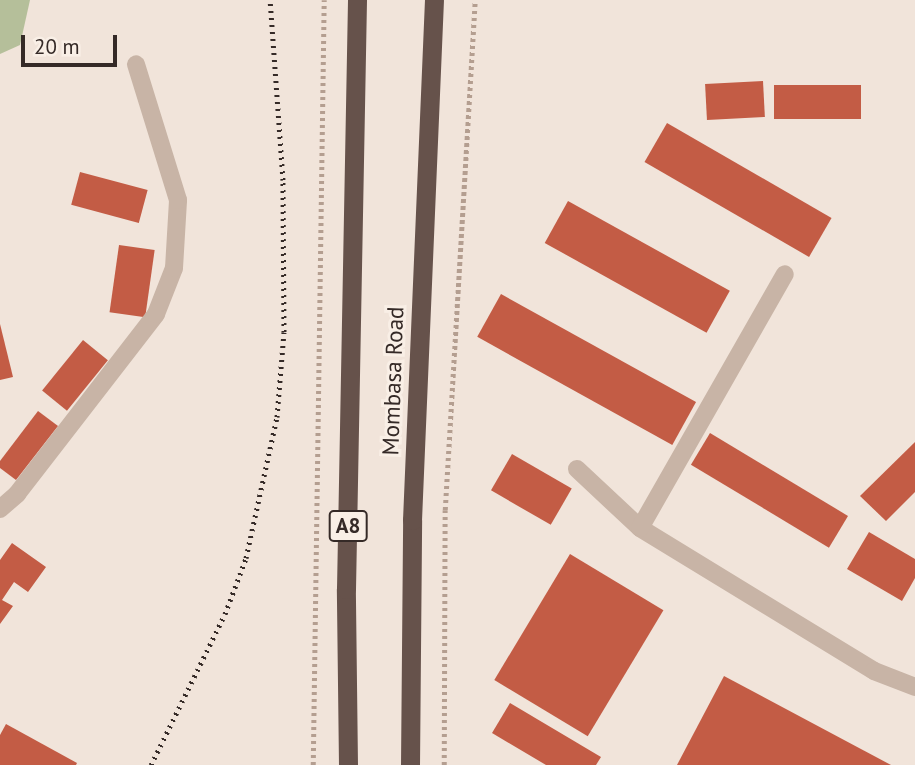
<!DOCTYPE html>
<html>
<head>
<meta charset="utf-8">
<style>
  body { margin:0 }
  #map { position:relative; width:915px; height:765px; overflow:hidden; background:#f1e4da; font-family:"PT Sans",sans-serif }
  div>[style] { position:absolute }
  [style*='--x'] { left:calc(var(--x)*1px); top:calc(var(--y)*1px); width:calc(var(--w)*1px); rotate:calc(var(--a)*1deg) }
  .green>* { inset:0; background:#b5bf9a }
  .building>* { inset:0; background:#c35c45; transform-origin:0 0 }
  .path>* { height:4.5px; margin-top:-2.25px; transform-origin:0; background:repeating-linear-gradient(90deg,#b49e90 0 3.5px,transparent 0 7px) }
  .minor>* { height:18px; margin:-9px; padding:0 9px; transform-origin:9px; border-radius:9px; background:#c8b4a6 }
  .trunk>* { height:19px; margin:-9.5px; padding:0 9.5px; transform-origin:9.5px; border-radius:9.5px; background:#66524b }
  .rail>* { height:5px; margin-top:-2.5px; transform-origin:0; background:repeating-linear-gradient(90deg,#352a27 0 2px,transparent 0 7px) }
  span { translate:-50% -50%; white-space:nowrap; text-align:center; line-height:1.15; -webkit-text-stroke:6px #f9efe6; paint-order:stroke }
  .shield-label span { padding:2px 5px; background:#f9efe6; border:2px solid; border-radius:5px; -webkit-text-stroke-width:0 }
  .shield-label { font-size:21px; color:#352a27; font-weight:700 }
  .street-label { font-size:23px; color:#352a27 }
  .scale { position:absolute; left:21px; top:35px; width:96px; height:32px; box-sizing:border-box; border:4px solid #352a27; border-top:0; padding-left:9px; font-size:21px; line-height:24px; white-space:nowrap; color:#352a27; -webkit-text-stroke:5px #f9efe6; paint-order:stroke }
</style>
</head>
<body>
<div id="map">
  <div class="green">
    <div style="clip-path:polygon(0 0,30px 0,20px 45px,0 54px)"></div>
  </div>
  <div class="building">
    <div style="left:763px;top:81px;width:36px;height:58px;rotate:87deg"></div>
    <div style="left:774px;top:85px;width:87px;height:34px"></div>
    <div style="left:667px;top:123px;width:190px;height:45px;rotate:30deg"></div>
    <div style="left:80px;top:172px;width:70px;height:34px;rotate:15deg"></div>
    <div style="left:568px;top:201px;width:185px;height:48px;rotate:29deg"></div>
    <div style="left:119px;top:245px;width:36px;height:68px;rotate:8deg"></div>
    <div style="left:501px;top:294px;width:223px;height:49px;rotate:29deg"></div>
    <div style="clip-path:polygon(0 324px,13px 377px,0 380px)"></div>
    <div style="left:83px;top:340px;width:32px;height:65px;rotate:39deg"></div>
    <div style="clip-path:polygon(38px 411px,58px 426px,16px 480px,0 468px,0 461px)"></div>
    <div style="left:710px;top:433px;width:161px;height:37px;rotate:31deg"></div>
    <div style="clip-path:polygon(915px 442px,915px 492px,886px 521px,860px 496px)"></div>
    <div style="left:512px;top:454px;width:69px;height:42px;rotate:30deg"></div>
    <div style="clip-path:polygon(869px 532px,915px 559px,915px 578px,902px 601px,847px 569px)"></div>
    <div style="clip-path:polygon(12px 543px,46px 567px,28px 592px,14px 582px,2px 600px,13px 606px,0 624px,0 560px)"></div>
    <div style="left:570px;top:554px;width:109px;height:147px;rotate:31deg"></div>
    <div style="clip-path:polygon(724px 676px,891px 765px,677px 765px)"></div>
    <div style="clip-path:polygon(510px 703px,601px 757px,596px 765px,546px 765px,492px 733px)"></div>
    <div style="clip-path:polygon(6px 724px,77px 763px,76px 765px,0 765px,0 735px)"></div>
  </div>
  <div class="path">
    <div style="--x:313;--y:765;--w:765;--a:-89.18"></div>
    <div style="--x:444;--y:765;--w:255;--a:-89.8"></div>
    <div style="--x:445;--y:510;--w:511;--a:-86.63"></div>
  </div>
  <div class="minor">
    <div style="--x:577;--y:469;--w:86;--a:43.1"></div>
    <div style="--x:640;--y:528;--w:274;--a:31.4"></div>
    <div style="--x:874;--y:671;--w:44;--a:21.3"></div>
    <div style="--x:0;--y:509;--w:23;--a:-41"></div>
    <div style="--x:17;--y:494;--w:227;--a:-52.3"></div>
    <div style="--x:156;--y:314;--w:49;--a:-68.6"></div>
    <div style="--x:174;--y:268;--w:68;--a:-86.6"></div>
    <div style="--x:178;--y:200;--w:142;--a:-107.2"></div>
    <div style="--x:640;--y:528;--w:292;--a:-60.3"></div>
  </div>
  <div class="trunk">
    <div style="--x:348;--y:765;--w:176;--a:-90.7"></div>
    <div style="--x:346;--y:589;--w:589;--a:-88.93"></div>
    <div style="--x:410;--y:765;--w:245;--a:-89.5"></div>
    <div style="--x:412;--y:520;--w:520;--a:-87.58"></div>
  </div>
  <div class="rail">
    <div style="--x:151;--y:765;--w:168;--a:-63.9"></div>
    <div style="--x:225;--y:614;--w:60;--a:-69.4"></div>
    <div style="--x:246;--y:558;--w:144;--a:-77.6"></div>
    <div style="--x:277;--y:417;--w:85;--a:-85.3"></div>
    <div style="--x:284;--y:332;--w:152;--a:-90.4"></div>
    <div style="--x:283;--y:180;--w:180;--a:-94.1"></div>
  </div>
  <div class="shield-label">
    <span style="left:348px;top:526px">A8</span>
  </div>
  <div class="street-label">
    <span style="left:393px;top:381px;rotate:-88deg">Mombasa Road</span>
  </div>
  <div class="scale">20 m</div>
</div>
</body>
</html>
